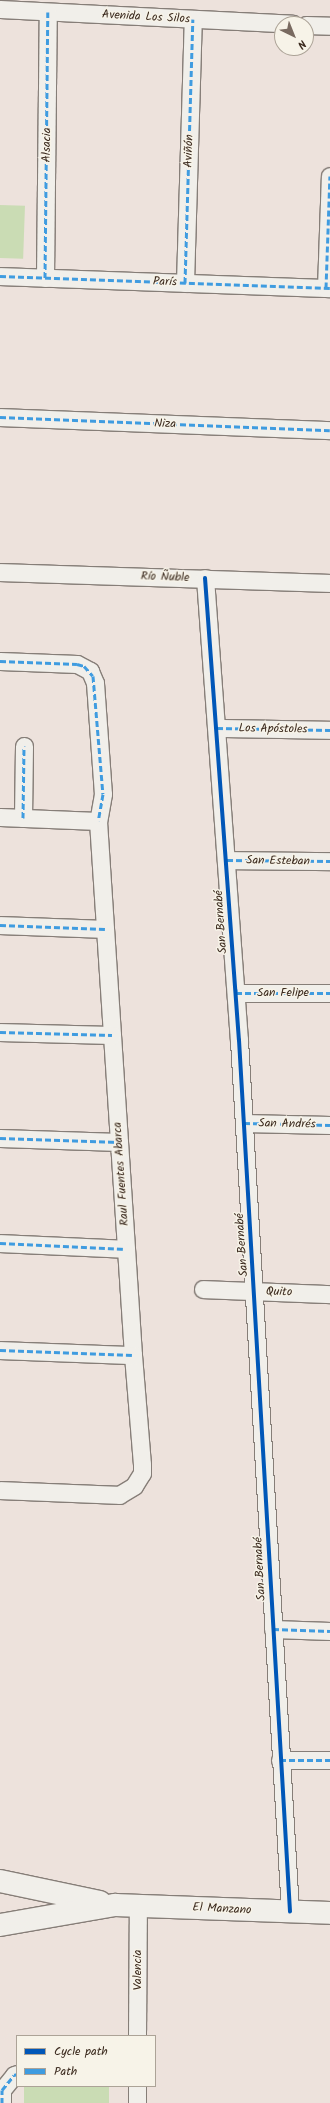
<!DOCTYPE html>
<html>
<head>
<meta charset="utf-8">
<style>
  body { margin:0 }
  #map { position:relative; width:330px; height:2103px; overflow:hidden; background:#ede2dc; font-family:Kalam,sans-serif }
  div>[style] { position:absolute }
  [style*='--x'] { left:calc(var(--x)*1px); top:calc(var(--y)*1px); width:calc(var(--w)*1px); rotate:calc(var(--a)*1deg) }
  .green>* { inset:0; background:#cadcb4; transform-origin:0 0 }
  .roads { filter:drop-shadow(1px 0 #867e78) drop-shadow(-1px 0 #867e78) drop-shadow(0 1px #867e78) drop-shadow(0 -1px #867e78) }
  .street>* { height:17px; margin:-8.5px; padding:0 8.5px; transform-origin:8.5px; border-radius:8.5px; background:#f1efea }
  .secondary>* { height:22px; margin:-11px; padding:0 11px; transform-origin:11px; border-radius:11px; background:#f1efea }
  .quiet>* { height:3px; margin-top:-1.5px; transform-origin:0; background:repeating-linear-gradient(90deg,#3f9ce0 0 6px,transparent 0 9px) }
  .cycleway>* { height:4px; margin:-2px; padding:0 2px; transform-origin:2px; border-radius:2px; background:#0057b8 }
  span { translate:-50% -50%; white-space:nowrap; text-align:center; line-height:1.15; -webkit-text-stroke:3px #f7f3e8; paint-order:stroke }
  .street-label { font-size:12px; color:#3b2a1e }
  .legend { position:absolute; left:16px; top:2035px; width:140px; height:52px; box-sizing:border-box; background:#f7f3e8; border:1px solid #aca397; margin:0; padding:5px 7px; list-style:none; font-size:12px; color:#3b2a1e }
  .legend li { display:flex; align-items:center; gap:8px; height:20px }
  .legend b { width:20px; border:1px solid #aca397 }
  .north { position:absolute; left:274px; top:16px; width:40px; height:40px; box-sizing:border-box; background:#f7f3e8; border:1px solid #aca397; border-radius:50%; rotate:137deg; font-size:11px; font-weight:700; line-height:16px; text-align:center; color:#3b2a1e }
  .north::after { content:''; display:block; margin:auto; width:14px; height:18px; background:#796a60; clip-path:polygon(50% 0,100% 100%,50% 72%,0 100%) }
</style>
</head>
<body>
<div id="map">
  <div class="green">
    <div style="left:0;top:205px;width:25px;height:53px;rotate:2deg"></div>
    <div style="left:24px;top:2086px;width:85px;height:17px"></div>
  </div>
  <div class="roads">
    <div class="street">
      <div style="--x:0;--y:9;--w:293;--a:2.9"></div>
      <div style="--x:306;--y:25;--w:24;--a:2"></div>
      <div style="--x:0;--y:276;--w:330;--a:2.1"></div>
      <div style="--x:45;--y:278;--w:266;--a:-89.4"></div>
      <div style="--x:185;--y:283;--w:264;--a:-88.3"></div>
      <div style="--x:326;--y:288;--w:112;--a:-88"></div>
      <div style="--x:0;--y:417;--w:330;--a:2.3"></div>
      <div style="--x:0;--y:572;--w:330;--a:1.9"></div>
      <div style="--x:205;--y:578;--w:463;--a:85.8"></div>
      <div style="--x:239;--y:1040;--w:873;--a:86.65"></div>
      <div style="--x:0;--y:661;--w:77;--a:2.2"></div>
      <div style="--x:77;--y:664;--w:15;--a:28"></div>
      <div style="--x:90;--y:671;--w:13;--a:67"></div>
      <div style="--x:95;--y:683;--w:111;--a:85.9"></div>
      <div style="--x:103;--y:794;--w:27;--a:100"></div>
      <div style="--x:98;--y:821;--w:535;--a:86.25"></div>
      <div style="--x:133;--y:1355;--w:109;--a:85.3"></div>
      <div style="--x:142;--y:1464;--w:9;--a:90"></div>
      <div style="--x:142;--y:1473;--w:15;--a:122"></div>
      <div style="--x:134;--y:1486;--w:17;--a:149"></div>
      <div style="--x:119;--y:1495;--w:119;--a:-177.6"></div>
      <div style="--x:217;--y:728;--w:113;--a:1"></div>
      <div style="--x:0;--y:817;--w:98;--a:2.3"></div>
      <div style="--x:23;--y:818;--w:72;--a:-89.2"></div>
      <div style="--x:227;--y:860;--w:103;--a:0.6"></div>
      <div style="--x:0;--y:925;--w:105;--a:2.2"></div>
      <div style="--x:236;--y:993;--w:94;--a:0"></div>
      <div style="--x:0;--y:1032;--w:112;--a:1.5"></div>
      <div style="--x:244;--y:1123;--w:86;--a:1.3"></div>
      <div style="--x:0;--y:1138;--w:119;--a:1.9"></div>
      <div style="--x:0;--y:1243;--w:126;--a:2.7"></div>
      <div style="--x:203;--y:1289;--w:127;--a:2.3"></div>
      <div style="--x:0;--y:1350;--w:133;--a:2.2"></div>
      <div style="--x:273;--y:1629;--w:57;--a:2"></div>
      <div style="--x:280;--y:1760;--w:50;--a:0"></div>
      <div style="--x:137;--y:2036;--w:131;--a:-89.6"></div>
      <div style="--x:2;--y:2103;--w:13;--a:-90"></div>
      <div style="--x:2;--y:2090;--w:19;--a:-51"></div>
      <div style="--x:14;--y:2075;--w:3;--a:-18"></div>
      <div style="--x:137;--y:2103;--w:17;--a:-90"></div>
    </div>
    <div class="secondary">
      <div style="--x:0;--y:1881;--w:102;--a:11.9"></div>
      <div style="--x:0;--y:1925;--w:117;--a:-9.9"></div>
      <div style="--x:115;--y:1905;--w:215;--a:2.1"></div>
    </div>
  </div>
  <div class="quiet">
    <div style="--x:0;--y:276;--w:330;--a:2.1"></div>
    <div style="--x:45;--y:278;--w:266;--a:-89.4"></div>
    <div style="--x:185;--y:283;--w:264;--a:-88.3"></div>
    <div style="--x:326;--y:288;--w:112;--a:-88"></div>
    <div style="--x:0;--y:417;--w:330;--a:2.3"></div>
    <div style="--x:0;--y:661;--w:77;--a:2.2"></div>
    <div style="--x:77;--y:664;--w:7;--a:16"></div>
    <div style="--x:84;--y:666;--w:13;--a:48"></div>
    <div style="--x:93;--y:676;--w:118;--a:85.2"></div>
    <div style="--x:103;--y:794;--w:27;--a:100"></div>
    <div style="--x:217;--y:728;--w:113;--a:1"></div>
    <div style="--x:23;--y:818;--w:72;--a:-89.2"></div>
    <div style="--x:227;--y:860;--w:103;--a:0.6"></div>
    <div style="--x:0;--y:925;--w:105;--a:2.2"></div>
    <div style="--x:236;--y:989;--w:4;--a:90"></div>
    <div style="--x:236;--y:993;--w:94;--a:0"></div>
    <div style="--x:0;--y:1032;--w:112;--a:1.5"></div>
    <div style="--x:244;--y:1123;--w:86;--a:1.3"></div>
    <div style="--x:0;--y:1138;--w:119;--a:1.9"></div>
    <div style="--x:0;--y:1243;--w:126;--a:2.7"></div>
    <div style="--x:0;--y:1350;--w:133;--a:2.2"></div>
    <div style="--x:273;--y:1629;--w:57;--a:2"></div>
    <div style="--x:280;--y:1760;--w:50;--a:0"></div>
    <div style="--x:2;--y:2103;--w:13;--a:-90"></div>
    <div style="--x:2;--y:2090;--w:19;--a:-51"></div>
    <div style="--x:14;--y:2075;--w:3;--a:-18"></div>
  </div>
  <div class="cycleway">
    <div style="--x:205;--y:578;--w:463;--a:85.8"></div>
    <div style="--x:239;--y:1040;--w:873;--a:86.65"></div>
  </div>
  <div class="street-label">
    <span style="left:146px;top:17px;rotate:3deg">Avenida Los Silos</span>
    <span style="left:47px;top:145px;rotate:-89deg">Alsacia</span>
    <span style="left:189px;top:151px;rotate:-88deg">Aviñón</span>
    <span style="left:165px;top:282px;rotate:2deg">París</span>
    <span style="left:165px;top:424px;rotate:2deg">Niza</span>
    <span style="left:165px;top:577px;rotate:2deg">Río Ñuble</span>
    <span style="left:273px;top:729px;rotate:1deg">Los Apóstoles</span>
    <span style="left:278px;top:861px;rotate:1deg">San Esteban</span>
    <span style="left:221px;top:922px;rotate:-94deg">San Bernabé</span>
    <span style="left:283px;top:993px">San Felipe</span>
    <span style="left:287px;top:1124px;rotate:1deg">San Andrés</span>
    <span style="left:121px;top:1174px;rotate:-94deg">Raul Fuentes Abarca</span>
    <span style="left:242px;top:1245px;rotate:-94deg">San Bernabé</span>
    <span style="left:279px;top:1292px;rotate:2deg">Quito</span>
    <span style="left:260px;top:1569px;rotate:-93deg">San Bernabé</span>
    <span style="left:222px;top:1909px;rotate:3deg">El Manzano</span>
    <span style="left:138px;top:1970px;rotate:-90deg">Valencia</span>
  </div>
  <ul class="legend">
  <li><b style="height:5px;background:#0057b8"></b>Cycle path</li>
  <li><b style="height:5px;background:#3f9ce0"></b>Path</li>
  </ul>
  <div class="north">N</div>
</div>
</body>
</html>
